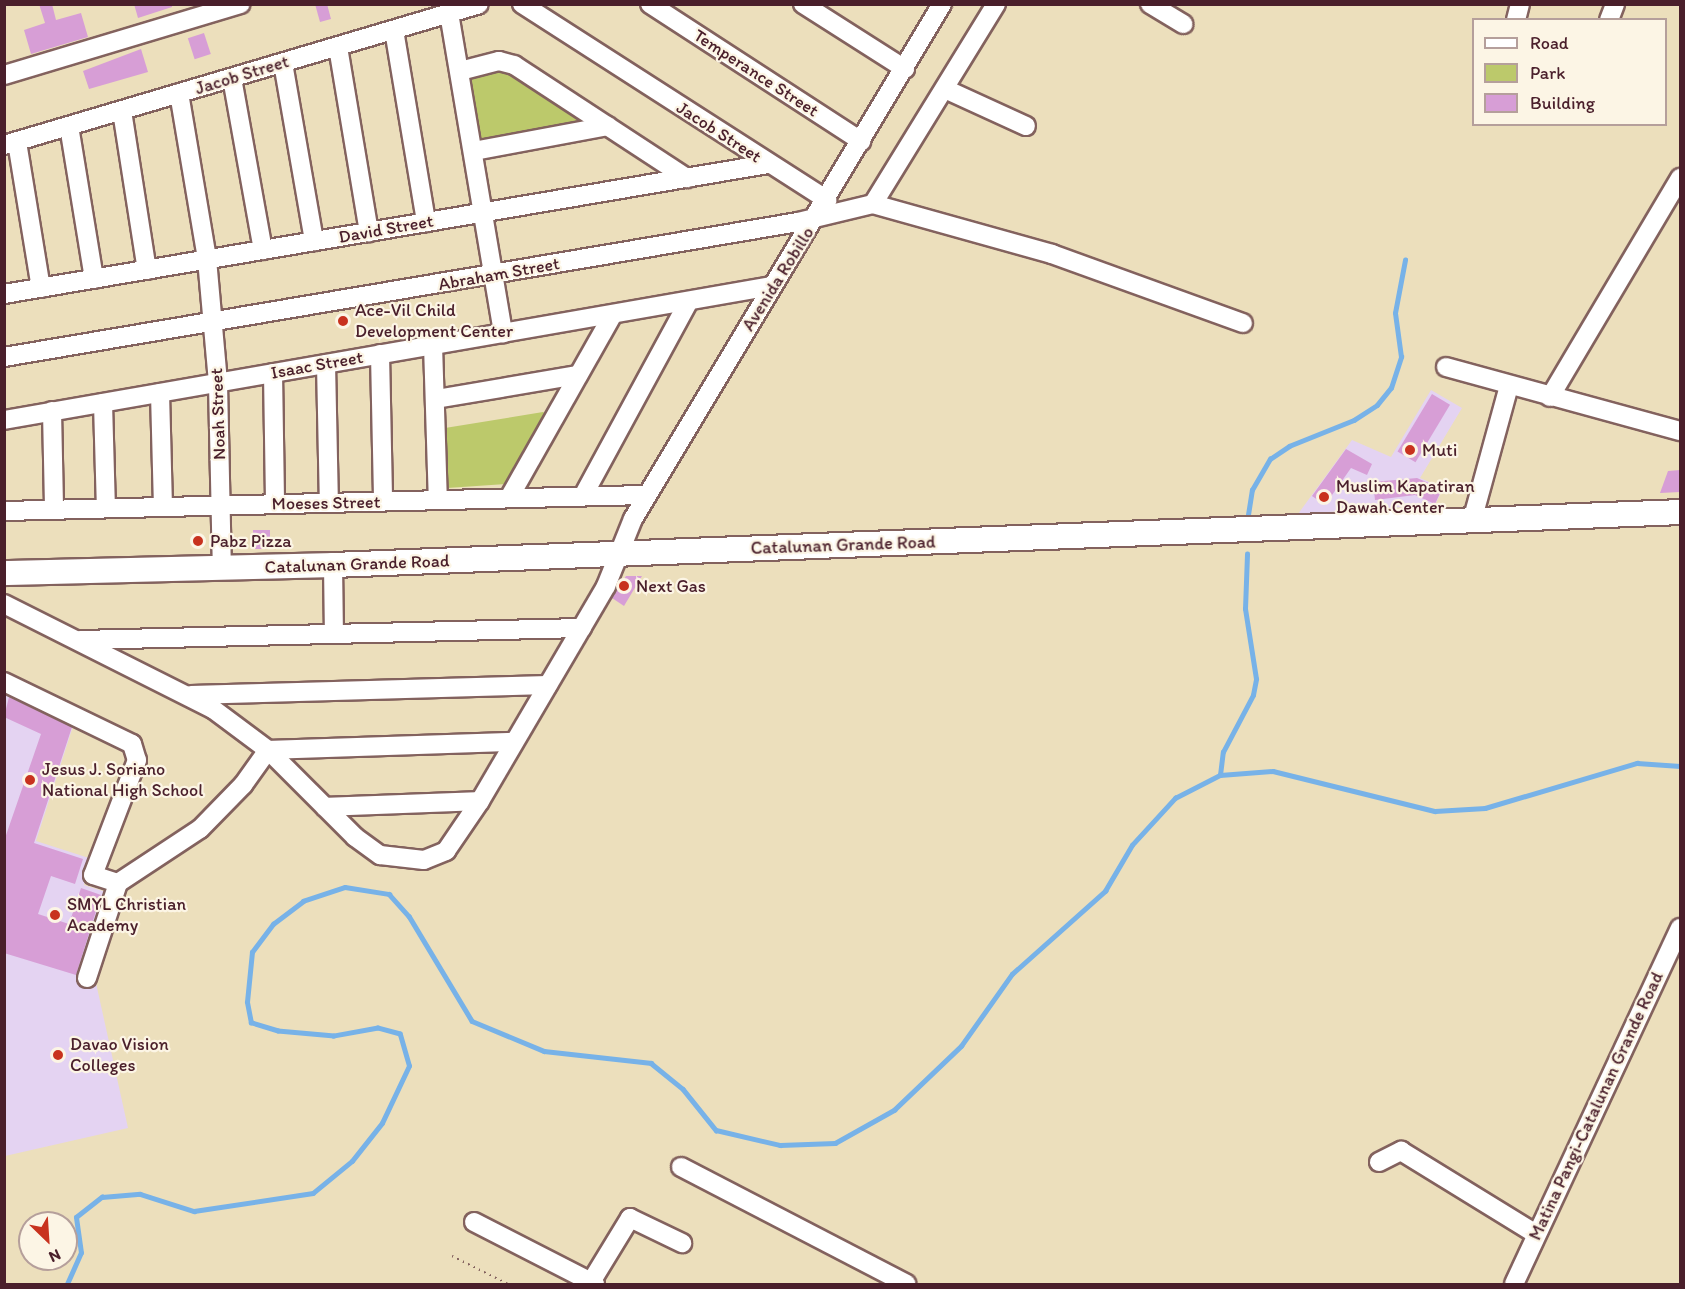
<!DOCTYPE html>
<html>
<head>
<meta charset="utf-8">
<style>
  body { margin:0 }
  #map { position:relative; width:1685px; height:1289px; overflow:hidden; background:#ecdfbc; font-family:Itim,sans-serif }
  div>[style] { position:absolute }
  [style*='--x'] { left:calc(var(--x)*1px); top:calc(var(--y)*1px); width:calc(var(--w)*1px); rotate:calc(var(--a)*1deg) }
  .built>* { inset:0; background:#e4d3f2 }
  .green>* { inset:0; background:#bcc96b }
  .stream>* { height:4.5px; margin:-2.25px; padding:0 2.25px; transform-origin:2.25px; border-radius:2.25px; background:#77b2e8 }
  .building>* { inset:0; background:#d79ed6; transform-origin:0 0 }
  .path>* { height:2px; margin-top:-1px; transform-origin:0; background:repeating-linear-gradient(90deg,#83625e 0 1.5px,transparent 0 6px) }
  .roads { filter:drop-shadow(2px 0 #83625e) drop-shadow(-2px 0 #83625e) drop-shadow(0 2px #83625e) drop-shadow(0 -2px #83625e) }
  .minor>* { height:18px; margin:-9px; padding:0 9px; transform-origin:9px; border-radius:9px; background:#fff }
  .major>* { height:24px; margin:-12px; padding:0 12px; transform-origin:12px; border-radius:12px; background:#fff }
  .dots>* { width:16px; height:16px; translate:-50% -50%; box-sizing:border-box; border:3px solid #fcf5e5; border-radius:50% }
  span { translate:-50% -50%; white-space:nowrap; text-align:center; line-height:1.15; -webkit-text-stroke:4.5px #fcf5e5; paint-order:stroke }
  .street-label { font-size:18px; color:#4a1f2b }
  .poi-label { font-size:18px; color:#4a1f2b }
  .left { translate:0 -50%; text-align:left }
  .frame { position:absolute; inset:0; border:6px solid #4a1f2b; pointer-events:none }
  .legend { position:absolute; left:1472px; top:18px; width:195px; height:108px; box-sizing:border-box; background:#fcf5e5; border:2px solid #b59f9b; margin:0; padding:8px 10px; list-style:none; font-size:18px; color:#4a1f2b }
  .legend li { display:flex; align-items:center; gap:12px; height:30px }
  .legend b { width:30px; border:2px solid #b59f9b }
  .north { position:absolute; left:18px; top:1211px; width:60px; height:60px; box-sizing:border-box; background:#fcf5e5; border:2px solid #b59f9b; border-radius:50%; rotate:155deg; font-size:16px; font-weight:700; line-height:24px; text-align:center; color:#4a1f2b }
  .north::after { content:''; display:block; margin:auto; width:21px; height:27px; background:#c8321e; clip-path:polygon(50% 0,100% 100%,50% 72%,0 100%) }
</style>
</head>
<body>
<div id="map">
  <div class="built">
    <div style="clip-path:polygon(1431px 390px,1462px 408px,1420px 478px,1443px 488px,1435px 505px,1298px 514px,1352px 440px,1391px 457px)"></div>
    <div style="clip-path:polygon(4px 691px,75px 720px,36px 841px,92px 859px,84px 885px,106px 892px,78px 977px,96px 983px,128px 1128px,5px 1156px)"></div>
  </div>
  <div class="green">
    <div style="clip-path:polygon(499px 69px,505px 70px,588px 121px,480px 141px,468px 80px)"></div>
    <div style="clip-path:polygon(543px 412px,546px 414px,506px 484px,447px 488px,445px 428px)"></div>
  </div>
  <div class="stream">
    <div style="--x:1247;--y:521;--w:31;--a:-81"></div>
    <div style="--x:1252;--y:490;--w:36;--a:-60"></div>
    <div style="--x:1270;--y:459;--w:23;--a:-34"></div>
    <div style="--x:1289;--y:446;--w:70;--a:-21.8"></div>
    <div style="--x:1354;--y:420;--w:27;--a:-33"></div>
    <div style="--x:1377;--y:405;--w:22;--a:-51"></div>
    <div style="--x:1391;--y:388;--w:33;--a:-72"></div>
    <div style="--x:1401;--y:357;--w:44;--a:-97.8"></div>
    <div style="--x:1395;--y:313;--w:54;--a:-79.3"></div>
    <div style="--x:1220;--y:775;--w:23;--a:-83"></div>
    <div style="--x:1223;--y:752;--w:64;--a:-62.2"></div>
    <div style="--x:1253;--y:695;--w:16;--a:-79"></div>
    <div style="--x:1256;--y:679;--w:71;--a:-98.9"></div>
    <div style="--x:1245;--y:609;--w:55;--a:-87.9"></div>
    <div style="--x:67;--y:1284;--w:34;--a:-66"></div>
    <div style="--x:81;--y:1253;--w:36;--a:-98"></div>
    <div style="--x:76;--y:1217;--w:33;--a:-38"></div>
    <div style="--x:102;--y:1197;--w:38;--a:-5"></div>
    <div style="--x:140;--y:1194;--w:57;--a:17.5"></div>
    <div style="--x:194;--y:1211;--w:120;--a:-8.6"></div>
    <div style="--x:313;--y:1193;--w:50;--a:-39.4"></div>
    <div style="--x:352;--y:1161;--w:48;--a:-51.7"></div>
    <div style="--x:382;--y:1123;--w:63;--a:-64.7"></div>
    <div style="--x:409;--y:1066;--w:33;--a:-106"></div>
    <div style="--x:400;--y:1034;--w:23;--a:-165"></div>
    <div style="--x:378;--y:1028;--w:45;--a:169.7"></div>
    <div style="--x:334;--y:1036;--w:56;--a:-174.9"></div>
    <div style="--x:278;--y:1031;--w:28;--a:-163"></div>
    <div style="--x:251;--y:1023;--w:21;--a:-101"></div>
    <div style="--x:247;--y:1002;--w:50;--a:-84.3"></div>
    <div style="--x:252;--y:952;--w:35;--a:-53"></div>
    <div style="--x:273;--y:924;--w:38;--a:-37"></div>
    <div style="--x:303;--y:901;--w:44;--a:-18.4"></div>
    <div style="--x:345;--y:887;--w:45;--a:9"></div>
    <div style="--x:389;--y:894;--w:30;--a:48"></div>
    <div style="--x:409;--y:916;--w:122;--a:59"></div>
    <div style="--x:472;--y:1021;--w:78;--a:22.6"></div>
    <div style="--x:544;--y:1051;--w:108;--a:6.4"></div>
    <div style="--x:651;--y:1063;--w:41;--a:39.1"></div>
    <div style="--x:683;--y:1089;--w:53;--a:51.2"></div>
    <div style="--x:716;--y:1130;--w:66;--a:13.2"></div>
    <div style="--x:780;--y:1145;--w:55;--a:-2.1"></div>
    <div style="--x:835;--y:1143;--w:68;--a:-29.2"></div>
    <div style="--x:894;--y:1110;--w:93;--a:-43.7"></div>
    <div style="--x:961;--y:1046;--w:88;--a:-54.7"></div>
    <div style="--x:1012;--y:974;--w:125;--a:-41.7"></div>
    <div style="--x:1105;--y:891;--w:53;--a:-59.6"></div>
    <div style="--x:1132;--y:845;--w:64;--a:-47.5"></div>
    <div style="--x:1175;--y:798;--w:51;--a:-27.1"></div>
    <div style="--x:1220;--y:775;--w:53;--a:-4.3"></div>
    <div style="--x:1273;--y:771;--w:167;--a:13.9"></div>
    <div style="--x:1435;--y:811;--w:50;--a:-3.4"></div>
    <div style="--x:1485;--y:808;--w:159;--a:-16.5"></div>
    <div style="--x:1637;--y:763;--w:43;--a:4"></div>
  </div>
  <div class="building">
    <div style="clip-path:polygon(39px 4px,52px 4px,56px 20px,81px 13px,88px 37px,31px 54px,24px 30px,45px 23px)"></div>
    <div style="clip-path:polygon(134px 4px,172px 4px,172px 7px,138px 18px)"></div>
    <div style="clip-path:polygon(315px 4px,327px 4px,331px 19px,320px 22px)"></div>
    <div style="left:204px;top:33px;width:22px;height:17px;rotate:72deg"></div>
    <div style="clip-path:polygon(141px 49px,148px 72px,89px 89px,83px 71px)"></div>
    <div style="left:1432px;top:394px;width:21px;height:67px;rotate:31deg"></div>
    <div style="clip-path:polygon(1346px 449px,1372px 464px,1367px 475px,1351px 468px,1325px 505px,1312px 496px)"></div>
    <div style="clip-path:polygon(1680px 470px,1680px 492px,1660px 493px,1668px 471px)"></div>
    <div style="clip-path:polygon(1417px 478px,1442px 489px,1435px 504px,1415px 495px,1375px 500px,1373px 482px)"></div>
    <div style="left:253px;top:530px;width:17px;height:19px"></div>
    <div style="clip-path:polygon(626px 576px,642px 576px,624px 606px,612px 598px)"></div>
    <div style="clip-path:polygon(9px 697px,72px 727px,34px 843px,83px 859px,75px 884px,51px 876px,38px 914px,69px 924px,81px 888px,101px 895px,76px 975px,4px 953px,4px 841px,41px 734px,4px 717px)"></div>
  </div>
  <div class="path">
    <div style="--x:452;--y:1256;--w:63;--a:26.6"></div>
  </div>
  <div class="roads">
    <div class="minor">
      <div style="--x:522;--y:4;--w:363;--a:32.7"></div>
      <div style="--x:650;--y:4;--w:252;--a:33"></div>
      <div style="--x:803;--y:4;--w:121;--a:32.5"></div>
      <div style="--x:1150;--y:4;--w:39;--a:31"></div>
      <div style="--x:449;--y:13;--w:325;--a:80.4"></div>
      <div style="--x:1516;--y:20;--w:16;--a:-76"></div>
      <div style="--x:1609;--y:20;--w:17;--a:-69"></div>
      <div style="--x:394;--y:30;--w:195;--a:80.5"></div>
      <div style="--x:338;--y:47;--w:188;--a:80.5"></div>
      <div style="--x:283;--y:63;--w:181;--a:80.1"></div>
      <div style="--x:460;--y:71;--w:40;--a:-14.4"></div>
      <div style="--x:499;--y:61;--w:16;--a:15"></div>
      <div style="--x:514;--y:65;--w:207;--a:33.2"></div>
      <div style="--x:4;--y:75;--w:247;--a:-16.7"></div>
      <div style="--x:232;--y:78;--w:175;--a:79.8"></div>
      <div style="--x:945;--y:89;--w:89;--a:24.6"></div>
      <div style="--x:179;--y:93;--w:168;--a:80.4"></div>
      <div style="--x:207;--y:259;--w:124;--a:84.9"></div>
      <div style="--x:218;--y:383;--w:185;--a:88.8"></div>
      <div style="--x:122;--y:111;--w:161;--a:81.1"></div>
      <div style="--x:69;--y:126;--w:155;--a:80.7"></div>
      <div style="--x:17;--y:142;--w:148;--a:80.7"></div>
      <div style="--x:4;--y:145;--w:495;--a:-16.5"></div>
      <div style="--x:474;--y:151;--w:136;--a:-10.6"></div>
      <div style="--x:873;--y:204;--w:235;--a:-58.4"></div>
      <div style="--x:4;--y:294;--w:775;--a:-9.66"></div>
      <div style="--x:433;--y:345;--w:155;--a:88.2"></div>
      <div style="--x:380;--y:354;--w:147;--a:88.8"></div>
      <div style="--x:4;--y:357;--w:805;--a:-9.65"></div>
      <div style="--x:798;--y:222;--w:77;--a:-13.5"></div>
      <div style="--x:873;--y:204;--w:186;--a:15.6"></div>
      <div style="--x:1052;--y:254;--w:203;--a:19.9"></div>
      <div style="--x:326;--y:364;--w:139;--a:88.8"></div>
      <div style="--x:1446;--y:367;--w:243;--a:15.3"></div>
      <div style="--x:273;--y:373;--w:131;--a:89.1"></div>
      <div style="--x:160;--y:393;--w:114;--a:88.5"></div>
      <div style="--x:1550;--y:397;--w:255;--a:-59.3"></div>
      <div style="--x:436;--y:399;--w:144;--a:-9.6"></div>
      <div style="--x:103;--y:403;--w:105;--a:88.4"></div>
      <div style="--x:52;--y:411;--w:98;--a:88.8"></div>
      <div style="--x:4;--y:420;--w:780;--a:-9.9"></div>
      <div style="--x:583;--y:496;--w:222;--a:-61.5"></div>
      <div style="--x:509;--y:498;--w:211;--a:-60.5"></div>
      <div style="--x:4;--y:511;--w:643;--a:-1.43"></div>
      <div style="--x:1472;--y:521;--w:140;--a:-74.7"></div>
      <div style="--x:333;--y:565;--w:69;--a:89.2"></div>
      <div style="--x:4;--y:604;--w:234;--a:26.7"></div>
      <div style="--x:213;--y:709;--w:69;--a:36.7"></div>
      <div style="--x:268;--y:750;--w:123;--a:45"></div>
      <div style="--x:355;--y:837;--w:31;--a:36"></div>
      <div style="--x:380;--y:855;--w:44;--a:6.5"></div>
      <div style="--x:424;--y:860;--w:24;--a:-22"></div>
      <div style="--x:446;--y:851;--w:60;--a:-55.8"></div>
      <div style="--x:480;--y:801;--w:249;--a:-59.6"></div>
      <div style="--x:606;--y:586;--w:72;--a:-68.1"></div>
      <div style="--x:633;--y:519;--w:601;--a:-59.04"></div>
      <div style="--x:80;--y:640;--w:502;--a:-1.37"></div>
      <div style="--x:4;--y:682;--w:142;--a:25.8"></div>
      <div style="--x:132;--y:744;--w:17;--a:73"></div>
      <div style="--x:137;--y:760;--w:123;--a:110.9"></div>
      <div style="--x:93;--y:875;--w:26;--a:18"></div>
      <div style="--x:191;--y:695;--w:357;--a:-1.6"></div>
      <div style="--x:325;--y:807;--w:155;--a:-2.2"></div>
      <div style="--x:87;--y:978;--w:100;--a:-71.9"></div>
      <div style="--x:118;--y:883;--w:98;--a:-33.4"></div>
      <div style="--x:200;--y:829;--w:62;--a:-45.7"></div>
      <div style="--x:243;--y:785;--w:43;--a:-54.5"></div>
      <div style="--x:268;--y:750;--w:246;--a:-1.9"></div>
      <div style="--x:1379;--y:1162;--w:25;--a:-27"></div>
      <div style="--x:1401;--y:1151;--w:158;--a:31.6"></div>
      <div style="--x:681;--y:1167;--w:254;--a:27.4"></div>
      <div style="--x:474;--y:1222;--w:136;--a:27.1"></div>
      <div style="--x:591;--y:1282;--w:75;--a:-58.6"></div>
      <div style="--x:630;--y:1218;--w:58;--a:25.7"></div>
      <div style="--x:1514;--y:1284;--w:393;--a:-65"></div>
    </div>
    <div class="major">
      <div style="--x:4;--y:573;--w:329;--a:-1.4"></div>
      <div style="--x:333;--y:565;--w:1348;--a:-2.25"></div>
    </div>
  </div>
  <div class="dots">
    <div style="left:343px;top:321px;background:#c8321e"></div>
    <div style="left:1410px;top:450px;background:#c8321e"></div>
    <div style="left:1324px;top:497px;background:#c8321e"></div>
    <div style="left:198px;top:541px;background:#c8321e"></div>
    <div style="left:624px;top:586px;background:#c8321e"></div>
    <div style="left:30px;top:780px;background:#c8321e"></div>
    <div style="left:55px;top:915px;background:#c8321e"></div>
    <div style="left:58px;top:1055px;background:#c8321e"></div>
  </div>
  <div class="street-label">
    <span style="left:756px;top:73px;rotate:33deg">Temperance Street</span>
    <span style="left:242px;top:75px;rotate:-17deg">Jacob Street</span>
    <span style="left:719px;top:132px;rotate:33deg">Jacob Street</span>
    <span style="left:386px;top:229px;rotate:-10deg">David Street</span>
    <span style="left:499px;top:274px;rotate:-10deg">Abraham Street</span>
    <span style="left:778px;top:279px;rotate:-58deg">Avenida Robillo</span>
    <span style="left:317px;top:365px;rotate:-10deg">Isaac Street</span>
    <span style="left:218px;top:414px;rotate:-92deg">Noah Street</span>
    <span style="left:326px;top:503px;rotate:-1deg">Moeses Street</span>
    <span style="left:843px;top:545px;rotate:-2deg">Catalunan Grande Road</span>
    <span style="left:357px;top:564px;rotate:-2deg">Catalunan Grande Road</span>
    <span style="left:1596px;top:1106px;rotate:-65deg">Matina Pangi-Catalunan Grande Road</span>
  </div>
  <div class="poi-label">
    <span class="left" style="left:355px;top:321px">Ace-Vil Child<br>Development Center</span>
    <span class="left" style="left:1422px;top:450px">Muti</span>
    <span class="left" style="left:1336px;top:497px">Muslim Kapatiran<br>Dawah Center</span>
    <span class="left" style="left:210px;top:541px">Pabz Pizza</span>
    <span class="left" style="left:636px;top:586px">Next Gas</span>
    <span class="left" style="left:42px;top:780px">Jesus J. Soriano<br>National High School</span>
    <span class="left" style="left:67px;top:915px">SMYL Christian<br>Academy</span>
    <span class="left" style="left:70px;top:1055px">Davao Vision<br>Colleges</span>
  </div>
  <div class="frame"></div>
  <ul class="legend">
  <li><b style="height:8px;background:#fff"></b>Road</li>
  <li><b style="height:16px;background:#bcc96b"></b>Park</li>
  <li><b style="height:16px;background:#d79ed6"></b>Building</li>
  </ul>
  <div class="north">N</div>
</div>
</body>
</html>
